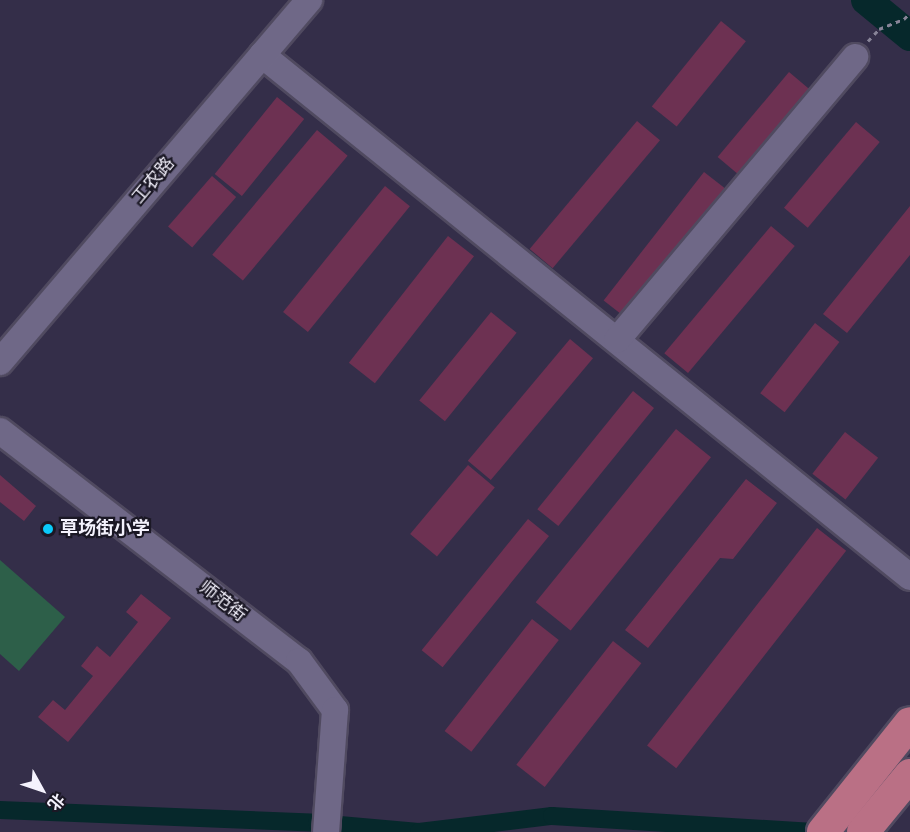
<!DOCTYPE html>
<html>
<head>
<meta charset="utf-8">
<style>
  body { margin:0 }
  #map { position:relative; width:910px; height:832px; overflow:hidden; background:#342e49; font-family:"Source Sans 3","Noto Sans SC",sans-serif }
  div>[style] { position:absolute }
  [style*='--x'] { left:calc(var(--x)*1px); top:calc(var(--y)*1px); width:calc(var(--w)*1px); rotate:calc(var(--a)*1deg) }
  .green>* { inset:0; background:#2d5f49 }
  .canal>* { height:18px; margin:-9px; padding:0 9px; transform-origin:9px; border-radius:9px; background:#06282b }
  .river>* { height:30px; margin:-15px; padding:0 15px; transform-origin:15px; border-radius:15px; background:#06282b }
  .building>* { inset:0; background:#6d3152; transform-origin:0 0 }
  .path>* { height:3px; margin-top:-1.5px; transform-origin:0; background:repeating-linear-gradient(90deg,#888498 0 4.5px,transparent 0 9px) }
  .roads { filter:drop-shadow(2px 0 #504a60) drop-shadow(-2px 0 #504a60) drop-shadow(0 2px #504a60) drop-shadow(0 -2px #504a60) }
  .minor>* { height:26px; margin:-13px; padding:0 13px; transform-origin:13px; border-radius:13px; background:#6f6887 }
  .major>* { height:32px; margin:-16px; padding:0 16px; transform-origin:16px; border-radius:16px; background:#ba7085 }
  .dots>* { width:16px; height:16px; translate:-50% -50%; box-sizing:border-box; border:3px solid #1b1825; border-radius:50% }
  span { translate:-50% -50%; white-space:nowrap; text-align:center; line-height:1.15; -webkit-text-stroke:4.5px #1b1825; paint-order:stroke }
  .street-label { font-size:18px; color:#f4f2fd }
  .poi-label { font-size:18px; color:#f4f2fd; font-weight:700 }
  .left { translate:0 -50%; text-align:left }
  .north { position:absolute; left:12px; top:760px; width:60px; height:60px; -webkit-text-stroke:4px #1b1825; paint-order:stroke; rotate:130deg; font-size:16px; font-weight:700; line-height:24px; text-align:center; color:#f4f2fd }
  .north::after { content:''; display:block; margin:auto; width:21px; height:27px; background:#f4f2fd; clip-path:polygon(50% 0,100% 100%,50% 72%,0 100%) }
</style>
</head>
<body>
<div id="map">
  <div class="green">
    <div style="clip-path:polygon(0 560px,65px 617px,19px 671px,0 654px)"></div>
  </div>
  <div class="canal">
    <div style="--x:0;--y:810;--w:317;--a:2.3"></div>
    <div style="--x:317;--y:823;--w:102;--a:5"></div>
    <div style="--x:419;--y:832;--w:134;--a:-6.9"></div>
    <div style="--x:552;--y:816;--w:258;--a:3.5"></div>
  </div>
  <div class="river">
    <div style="--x:866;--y:0;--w:57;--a:39.3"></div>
  </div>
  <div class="building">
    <div style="left:721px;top:21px;width:32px;height:110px;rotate:39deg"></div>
    <div style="left:789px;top:72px;width:31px;height:111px;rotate:40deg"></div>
    <div style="left:277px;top:97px;width:35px;height:99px;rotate:39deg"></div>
    <div style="left:637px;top:121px;width:30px;height:167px;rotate:40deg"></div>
    <div style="left:856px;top:122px;width:31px;height:112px;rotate:40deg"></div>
    <div style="left:317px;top:130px;width:40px;height:163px;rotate:40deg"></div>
    <div style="left:704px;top:172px;width:31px;height:163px;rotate:38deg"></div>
    <div style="left:212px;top:176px;width:32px;height:67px;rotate:41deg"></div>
    <div style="left:385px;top:186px;width:32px;height:162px;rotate:39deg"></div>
    <div style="clip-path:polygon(910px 206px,910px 255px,847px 333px,823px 314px)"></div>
    <div style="left:771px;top:226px;width:31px;height:166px;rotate:40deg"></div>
    <div style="left:448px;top:236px;width:33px;height:161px;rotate:38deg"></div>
    <div style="left:491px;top:312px;width:33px;height:114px;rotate:39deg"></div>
    <div style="left:815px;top:323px;width:31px;height:89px;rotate:38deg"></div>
    <div style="left:570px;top:339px;width:30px;height:159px;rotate:40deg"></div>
    <div style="left:633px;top:391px;width:27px;height:152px;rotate:39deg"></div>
    <div style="left:676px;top:429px;width:45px;height:223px;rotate:39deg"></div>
    <div style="left:845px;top:432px;width:42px;height:53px;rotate:38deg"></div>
    <div style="left:468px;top:465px;width:35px;height:90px;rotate:40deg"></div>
    <div style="clip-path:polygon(0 475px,36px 506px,24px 521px,0 502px)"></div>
    <div style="clip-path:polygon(746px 479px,777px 503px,733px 559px,720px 558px,648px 648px,625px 630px)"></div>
    <div style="left:528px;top:519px;width:27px;height:169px;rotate:39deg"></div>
    <div style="left:817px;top:528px;width:37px;height:276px;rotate:38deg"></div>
    <div style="clip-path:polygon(141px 594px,171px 618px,68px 742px,38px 717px,53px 700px,65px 710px,93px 676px,81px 666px,97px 646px,110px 657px,138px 622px,126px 612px)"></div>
    <div style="left:532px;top:619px;width:34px;height:142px;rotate:38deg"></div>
    <div style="left:613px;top:641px;width:36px;height:157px;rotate:38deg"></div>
  </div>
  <div class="path">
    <div style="--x:868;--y:41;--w:16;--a:-47"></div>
    <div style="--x:879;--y:29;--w:27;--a:-22"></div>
    <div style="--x:904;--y:19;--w:8;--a:-45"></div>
  </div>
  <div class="roads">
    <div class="minor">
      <div style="--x:262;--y:55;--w:832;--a:38.85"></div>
      <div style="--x:617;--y:340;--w:370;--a:-49.9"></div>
      <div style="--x:0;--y:362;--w:476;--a:-49.5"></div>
      <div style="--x:0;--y:431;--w:377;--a:37.6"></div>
      <div style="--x:299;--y:661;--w:61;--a:53.7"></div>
      <div style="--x:335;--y:710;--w:122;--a:94.2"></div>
    </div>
    <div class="major">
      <div style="--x:823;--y:832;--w:139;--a:-51.4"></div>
      <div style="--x:863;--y:832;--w:74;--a:-50.5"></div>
    </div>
  </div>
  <div class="dots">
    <div style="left:48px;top:529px;background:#0acafa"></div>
  </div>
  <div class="street-label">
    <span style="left:154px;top:181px;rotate:-50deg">工农路</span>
    <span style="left:222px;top:602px;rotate:38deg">师范街</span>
  </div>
  <div class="poi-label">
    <span class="left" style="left:60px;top:529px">草场街小学</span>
  </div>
  <div class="north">北</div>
</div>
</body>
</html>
